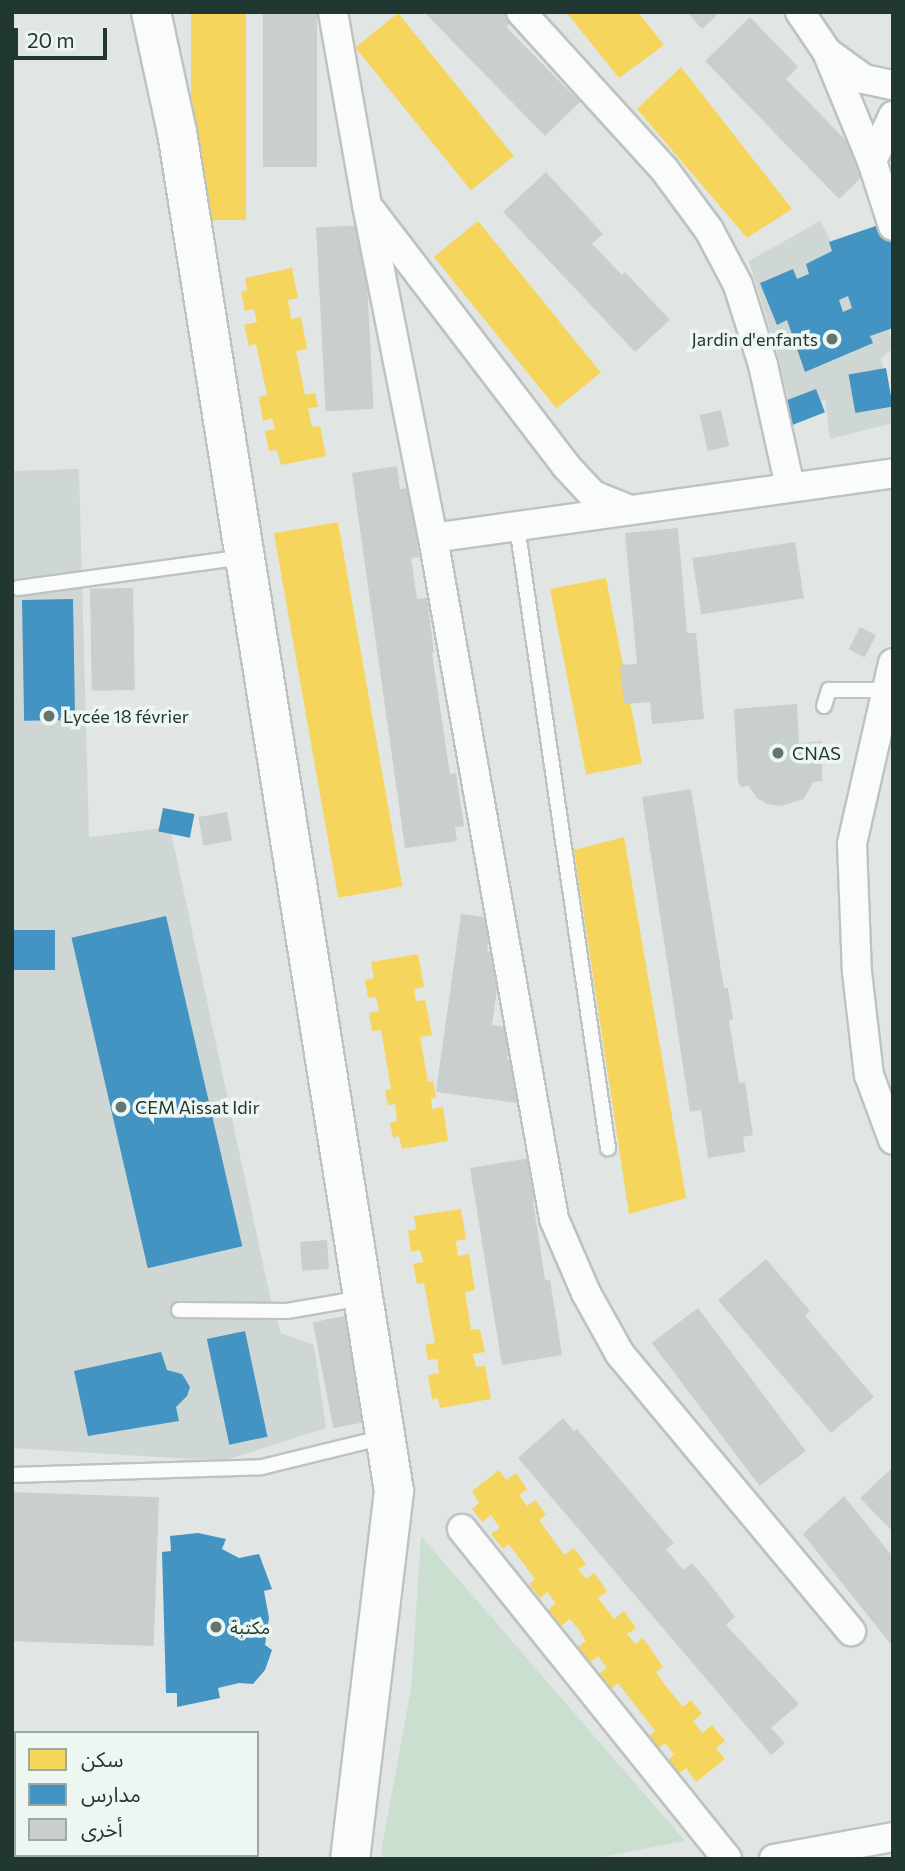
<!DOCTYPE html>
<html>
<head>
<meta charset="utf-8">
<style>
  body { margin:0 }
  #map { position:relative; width:905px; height:1871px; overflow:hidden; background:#e1e6e4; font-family:Commissioner,"Noto Sans Arabic",sans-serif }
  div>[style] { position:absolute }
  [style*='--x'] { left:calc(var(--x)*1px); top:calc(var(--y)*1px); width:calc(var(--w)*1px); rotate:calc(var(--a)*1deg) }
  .built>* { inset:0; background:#ced7d4 }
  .green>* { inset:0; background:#cadfd0 }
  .homes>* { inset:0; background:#f6d55c; transform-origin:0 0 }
  .schools>* { inset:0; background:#4393c3; transform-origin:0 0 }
  .building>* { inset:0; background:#c9cfcc; transform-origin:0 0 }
  .roads { filter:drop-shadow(2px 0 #bec3c1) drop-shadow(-2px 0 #bec3c1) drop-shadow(0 2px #bec3c1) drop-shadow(0 -2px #bec3c1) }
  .lane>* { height:14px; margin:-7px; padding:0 7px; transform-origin:7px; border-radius:7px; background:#fafbfb }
  .street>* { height:28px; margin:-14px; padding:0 14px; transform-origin:14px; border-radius:14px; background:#fafbfb }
  .secondary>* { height:38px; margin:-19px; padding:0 19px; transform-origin:19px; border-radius:19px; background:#fafbfb }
  .dots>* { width:19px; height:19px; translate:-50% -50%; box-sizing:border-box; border:4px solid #eef6f2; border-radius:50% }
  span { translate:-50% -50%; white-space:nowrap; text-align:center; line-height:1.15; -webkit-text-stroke:7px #eef6f2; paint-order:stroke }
  .poi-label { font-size:18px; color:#203831 }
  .right { translate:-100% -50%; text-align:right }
  .left { translate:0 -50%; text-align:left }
  .frame { position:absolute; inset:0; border:14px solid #203831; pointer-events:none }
  .legend { position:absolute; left:14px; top:1731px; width:245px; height:126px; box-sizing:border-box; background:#eef6f2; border:2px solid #9caaa5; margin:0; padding:9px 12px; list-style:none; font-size:21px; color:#203831 }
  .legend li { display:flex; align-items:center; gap:14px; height:35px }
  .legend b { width:35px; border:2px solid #9caaa5 }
  .scale { position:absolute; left:14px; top:28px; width:93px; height:32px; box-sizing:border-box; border:4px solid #203831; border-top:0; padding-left:9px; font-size:21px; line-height:24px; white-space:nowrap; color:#203831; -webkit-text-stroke:5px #eef6f2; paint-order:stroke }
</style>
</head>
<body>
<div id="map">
  <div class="built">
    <div style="clip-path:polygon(820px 221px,831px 242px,865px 240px,893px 348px,881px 359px,893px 407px,893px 423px,830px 439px,825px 400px,790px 409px,778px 355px,749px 261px)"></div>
    <div style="clip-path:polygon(79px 469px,89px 837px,170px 827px,270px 1297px,281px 1333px,314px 1345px,326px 1428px,223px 1461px,12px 1448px,12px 471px)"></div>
  </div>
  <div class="green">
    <div style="clip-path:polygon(421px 1536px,685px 1841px,592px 1859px,384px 1859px,381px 1852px,411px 1689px)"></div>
  </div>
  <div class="homes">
    <div style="left:191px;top:12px;width:55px;height:208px"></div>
    <div style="clip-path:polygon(566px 12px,638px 12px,664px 45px,619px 78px)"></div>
    <div style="left:398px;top:13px;width:184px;height:55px;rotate:51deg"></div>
    <div style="clip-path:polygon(681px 67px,792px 209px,747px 238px,637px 109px)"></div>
    <div style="left:478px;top:221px;width:195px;height:57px;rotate:51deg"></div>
    <div style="clip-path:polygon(292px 268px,298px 298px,288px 300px,291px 319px,301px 317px,307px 349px,296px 351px,305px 395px,315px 393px,318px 407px,308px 408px,312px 427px,320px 426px,326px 456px,281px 465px,277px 450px,269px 451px,265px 431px,275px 429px,272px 418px,263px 421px,259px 397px,267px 395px,256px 344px,249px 346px,244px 325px,257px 322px,254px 309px,245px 311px,241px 292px,247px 290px,245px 278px)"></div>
    <div style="left:338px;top:522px;width:370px;height:65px;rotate:80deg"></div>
    <div style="left:606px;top:578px;width:189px;height:57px;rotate:79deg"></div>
    <div style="clip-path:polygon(624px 837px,686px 1198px,629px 1214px,574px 850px)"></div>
    <div style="clip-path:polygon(418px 954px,424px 987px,414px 989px,416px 1001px,425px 1000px,432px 1035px,420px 1037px,428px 1082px,433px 1081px,436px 1097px,431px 1099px,432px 1109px,443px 1107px,448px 1141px,402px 1149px,399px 1136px,393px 1138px,390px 1123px,397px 1121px,395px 1104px,388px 1105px,385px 1090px,391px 1089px,381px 1030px,372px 1031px,369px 1013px,379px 1011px,376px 997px,368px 998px,365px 980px,374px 978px,371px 962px)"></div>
    <div style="clip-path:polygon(461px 1209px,466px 1239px,456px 1241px,458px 1256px,469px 1254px,475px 1290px,465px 1292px,471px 1330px,480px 1329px,485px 1352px,473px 1354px,476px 1367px,485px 1366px,491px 1399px,440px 1408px,438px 1398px,432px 1399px,428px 1375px,439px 1373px,437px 1359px,428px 1360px,425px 1345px,435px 1343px,424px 1283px,417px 1284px,413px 1264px,423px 1262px,420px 1250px,411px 1252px,408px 1231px,416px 1229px,414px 1216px)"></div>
    <div style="clip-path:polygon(499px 1470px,506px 1480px,516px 1473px,527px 1489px,519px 1495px,527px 1506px,535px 1500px,546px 1515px,539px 1520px,564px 1555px,574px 1548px,586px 1564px,578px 1569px,586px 1579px,594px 1573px,607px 1591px,598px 1598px,614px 1619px,624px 1611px,636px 1628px,627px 1634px,635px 1644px,643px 1638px,663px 1667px,656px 1672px,665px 1685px,683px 1707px,691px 1700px,702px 1714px,693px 1721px,702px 1733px,712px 1725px,725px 1741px,716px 1748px,725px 1759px,696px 1782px,686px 1768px,677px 1775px,666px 1761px,674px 1755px,665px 1743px,657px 1749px,648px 1737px,655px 1731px,618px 1683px,610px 1690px,598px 1674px,607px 1668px,598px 1656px,589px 1663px,578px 1647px,586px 1641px,579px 1630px,570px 1619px,561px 1626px,548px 1610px,556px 1603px,547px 1592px,540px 1598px,529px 1584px,535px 1579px,517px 1555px,508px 1544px,503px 1549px,491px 1534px,500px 1528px,491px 1515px,482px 1522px,472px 1509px,479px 1503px,472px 1491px)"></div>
  </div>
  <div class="schools">
    <div style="clip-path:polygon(evenodd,893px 220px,893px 328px,870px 336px,873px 343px,805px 372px,787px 320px,777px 325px,760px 283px,793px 269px,797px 279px,809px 274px,806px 264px,832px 251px,829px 242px,893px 220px,848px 296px,852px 308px,843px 312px,839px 300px,848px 296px)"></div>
    <div style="left:886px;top:368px;width:39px;height:38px;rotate:80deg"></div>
    <div style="left:816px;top:389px;width:25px;height:35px;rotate:69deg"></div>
    <div style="left:73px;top:599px;width:121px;height:51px;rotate:89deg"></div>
    <div style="left:163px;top:808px;width:32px;height:24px;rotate:11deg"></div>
    <div style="left:166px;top:916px;width:339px;height:97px;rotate:77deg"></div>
    <div style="left:12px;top:930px;width:43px;height:40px"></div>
    <div style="left:245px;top:1331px;width:108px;height:39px;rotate:78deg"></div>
    <div style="clip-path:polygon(161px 1352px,167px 1370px,182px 1374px,190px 1387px,187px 1396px,176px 1407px,179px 1421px,88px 1436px,74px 1371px)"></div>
    <div style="clip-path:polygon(198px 1533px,226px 1539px,222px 1549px,239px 1558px,259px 1554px,272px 1589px,264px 1591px,269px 1618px,265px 1645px,272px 1650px,265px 1670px,253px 1684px,239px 1683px,218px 1688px,220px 1698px,177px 1707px,177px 1693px,166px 1693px,162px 1552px,171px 1551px,170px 1536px)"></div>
  </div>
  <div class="building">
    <div style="left:263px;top:12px;width:54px;height:155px"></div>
    <div style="clip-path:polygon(424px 12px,510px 12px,515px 18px,506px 27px,580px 102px,545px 136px)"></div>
    <div style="clip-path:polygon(687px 12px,720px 12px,702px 29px)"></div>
    <div style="clip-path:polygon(750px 17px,798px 67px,786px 79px,872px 167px,839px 199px,705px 61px)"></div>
    <div style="clip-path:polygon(546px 172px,603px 234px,592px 244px,622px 275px,625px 272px,670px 320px,635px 352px,503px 212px)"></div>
    <div style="left:364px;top:225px;width:184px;height:48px;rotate:87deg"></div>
    <div style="left:721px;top:410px;width:37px;height:22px;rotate:77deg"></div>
    <div style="clip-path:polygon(397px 466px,400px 489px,409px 488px,419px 557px,411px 558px,417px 599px,427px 598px,434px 652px,432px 653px,450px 774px,456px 773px,464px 826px,455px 827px,457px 841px,405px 848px,352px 473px)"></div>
    <div style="clip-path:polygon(678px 528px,687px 633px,696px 633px,704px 719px,652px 724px,650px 702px,624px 704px,620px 665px,637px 664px,625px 533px)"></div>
    <div style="left:795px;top:542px;width:57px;height:104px;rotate:81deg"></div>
    <div style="left:133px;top:588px;width:102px;height:43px;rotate:89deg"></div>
    <div style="left:860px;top:627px;width:18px;height:25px;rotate:27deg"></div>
    <div style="clip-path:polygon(797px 704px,799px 743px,822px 741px,822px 781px,813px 782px,804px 799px,781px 806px,767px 804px,757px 798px,748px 785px,742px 788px,738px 782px,734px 709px)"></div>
    <div style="clip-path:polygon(691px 789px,724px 988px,728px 988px,733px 1019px,729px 1020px,739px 1083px,745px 1082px,753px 1135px,743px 1137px,745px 1152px,708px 1158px,701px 1110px,690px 1112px,642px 797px)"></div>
    <div style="left:227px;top:812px;width:29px;height:29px;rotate:80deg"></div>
    <div style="clip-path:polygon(461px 914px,492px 918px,487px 951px,502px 953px,492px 1025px,512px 1028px,507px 1060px,524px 1062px,518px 1103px,436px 1092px)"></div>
    <div style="clip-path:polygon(530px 1158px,537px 1200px,533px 1201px,545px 1280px,550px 1280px,562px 1355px,502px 1365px,470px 1168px)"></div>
    <div style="left:327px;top:1240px;width:29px;height:27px;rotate:86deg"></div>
    <div style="clip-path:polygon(766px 1259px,810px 1311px,805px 1316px,874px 1397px,831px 1433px,718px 1300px)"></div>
    <div style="left:698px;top:1308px;width:179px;height:58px;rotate:53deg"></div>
    <div style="left:355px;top:1314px;width:108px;height:43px;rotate:79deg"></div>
    <div style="clip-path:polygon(563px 1418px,574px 1431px,577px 1429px,674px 1543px,666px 1549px,683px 1570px,692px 1563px,709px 1583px,735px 1617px,726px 1625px,799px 1704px,771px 1728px,785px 1743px,771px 1755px,518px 1458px)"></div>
    <div style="clip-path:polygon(893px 1467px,893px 1532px,860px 1498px)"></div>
    <div style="left:12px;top:1492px;width:147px;height:149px;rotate:2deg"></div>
    <div style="clip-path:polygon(844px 1496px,893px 1557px,893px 1647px,803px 1534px)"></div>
  </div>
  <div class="roads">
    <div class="lane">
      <div style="--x:517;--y:526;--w:629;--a:81.68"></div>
      <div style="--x:18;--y:588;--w:228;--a:-7.8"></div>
      <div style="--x:824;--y:706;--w:17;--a:-73"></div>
      <div style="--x:829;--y:690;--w:57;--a:0"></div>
      <div style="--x:179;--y:1310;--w:108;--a:0.5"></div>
      <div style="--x:287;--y:1311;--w:76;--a:-9.8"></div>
      <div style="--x:12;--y:1475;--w:250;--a:-1.8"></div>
      <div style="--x:262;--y:1467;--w:126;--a:-13.8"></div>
    </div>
    <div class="street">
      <div style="--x:333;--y:12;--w:196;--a:80"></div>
      <div style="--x:367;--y:205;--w:339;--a:78.8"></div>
      <div style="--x:433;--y:538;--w:692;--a:79.92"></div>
      <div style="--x:554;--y:1219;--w:81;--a:66.6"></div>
      <div style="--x:586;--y:1293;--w:70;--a:60.9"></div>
      <div style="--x:620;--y:1354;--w:361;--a:50.2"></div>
      <div style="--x:521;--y:12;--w:212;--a:47.7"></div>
      <div style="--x:664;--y:169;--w:76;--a:53.6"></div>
      <div style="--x:709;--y:230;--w:62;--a:62.2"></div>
      <div style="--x:738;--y:285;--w:84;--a:72.6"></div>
      <div style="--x:763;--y:365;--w:125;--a:77.5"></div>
      <div style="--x:800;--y:12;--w:48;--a:56"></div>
      <div style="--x:827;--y:52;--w:46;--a:36.1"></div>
      <div style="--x:864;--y:79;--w:30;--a:12"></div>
      <div style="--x:827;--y:52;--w:118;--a:67.6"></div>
      <div style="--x:872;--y:161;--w:68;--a:72.1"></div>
      <div style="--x:872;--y:161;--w:50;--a:-65"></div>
      <div style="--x:372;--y:212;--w:320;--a:52.6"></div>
      <div style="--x:566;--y:466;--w:40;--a:47"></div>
      <div style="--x:593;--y:495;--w:38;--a:22"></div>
      <div style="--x:433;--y:538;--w:465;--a:-8"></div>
      <div style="--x:893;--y:663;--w:186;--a:102.8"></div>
      <div style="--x:852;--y:844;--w:128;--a:87.8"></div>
      <div style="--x:857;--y:972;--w:104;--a:83.4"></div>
      <div style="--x:869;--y:1075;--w:69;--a:69.7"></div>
      <div style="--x:462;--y:1529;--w:423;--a:51.2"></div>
      <div style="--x:774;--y:1859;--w:121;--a:-10.5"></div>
    </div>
    <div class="secondary">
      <div style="--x:151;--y:12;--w:123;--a:77.8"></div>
      <div style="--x:177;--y:132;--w:1376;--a:80.93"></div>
      <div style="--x:394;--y:1491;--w:371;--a:96.8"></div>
    </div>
  </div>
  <div class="dots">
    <div style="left:832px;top:339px;background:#647570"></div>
    <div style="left:49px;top:716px;background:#647570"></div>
    <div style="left:778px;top:753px;background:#647570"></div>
    <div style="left:121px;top:1107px;background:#647570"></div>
    <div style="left:216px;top:1627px;background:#647570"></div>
  </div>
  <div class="poi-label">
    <span class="right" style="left:818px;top:339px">Jardin d'enfants</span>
    <span class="left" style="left:63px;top:716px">Lycée 18 février</span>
    <span class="left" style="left:792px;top:753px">CNAS</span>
    <span class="left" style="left:135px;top:1107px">CEM Aissat Idir</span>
    <span class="left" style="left:230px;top:1627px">مكتبة</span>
  </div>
  <div class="frame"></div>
  <ul class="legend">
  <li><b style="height:19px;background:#f6d55c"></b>سكن</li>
  <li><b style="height:19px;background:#4393c3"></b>مدارس</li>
  <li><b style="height:19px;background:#c9cfcc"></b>أخرى</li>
  </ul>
  <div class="scale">20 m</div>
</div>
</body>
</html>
